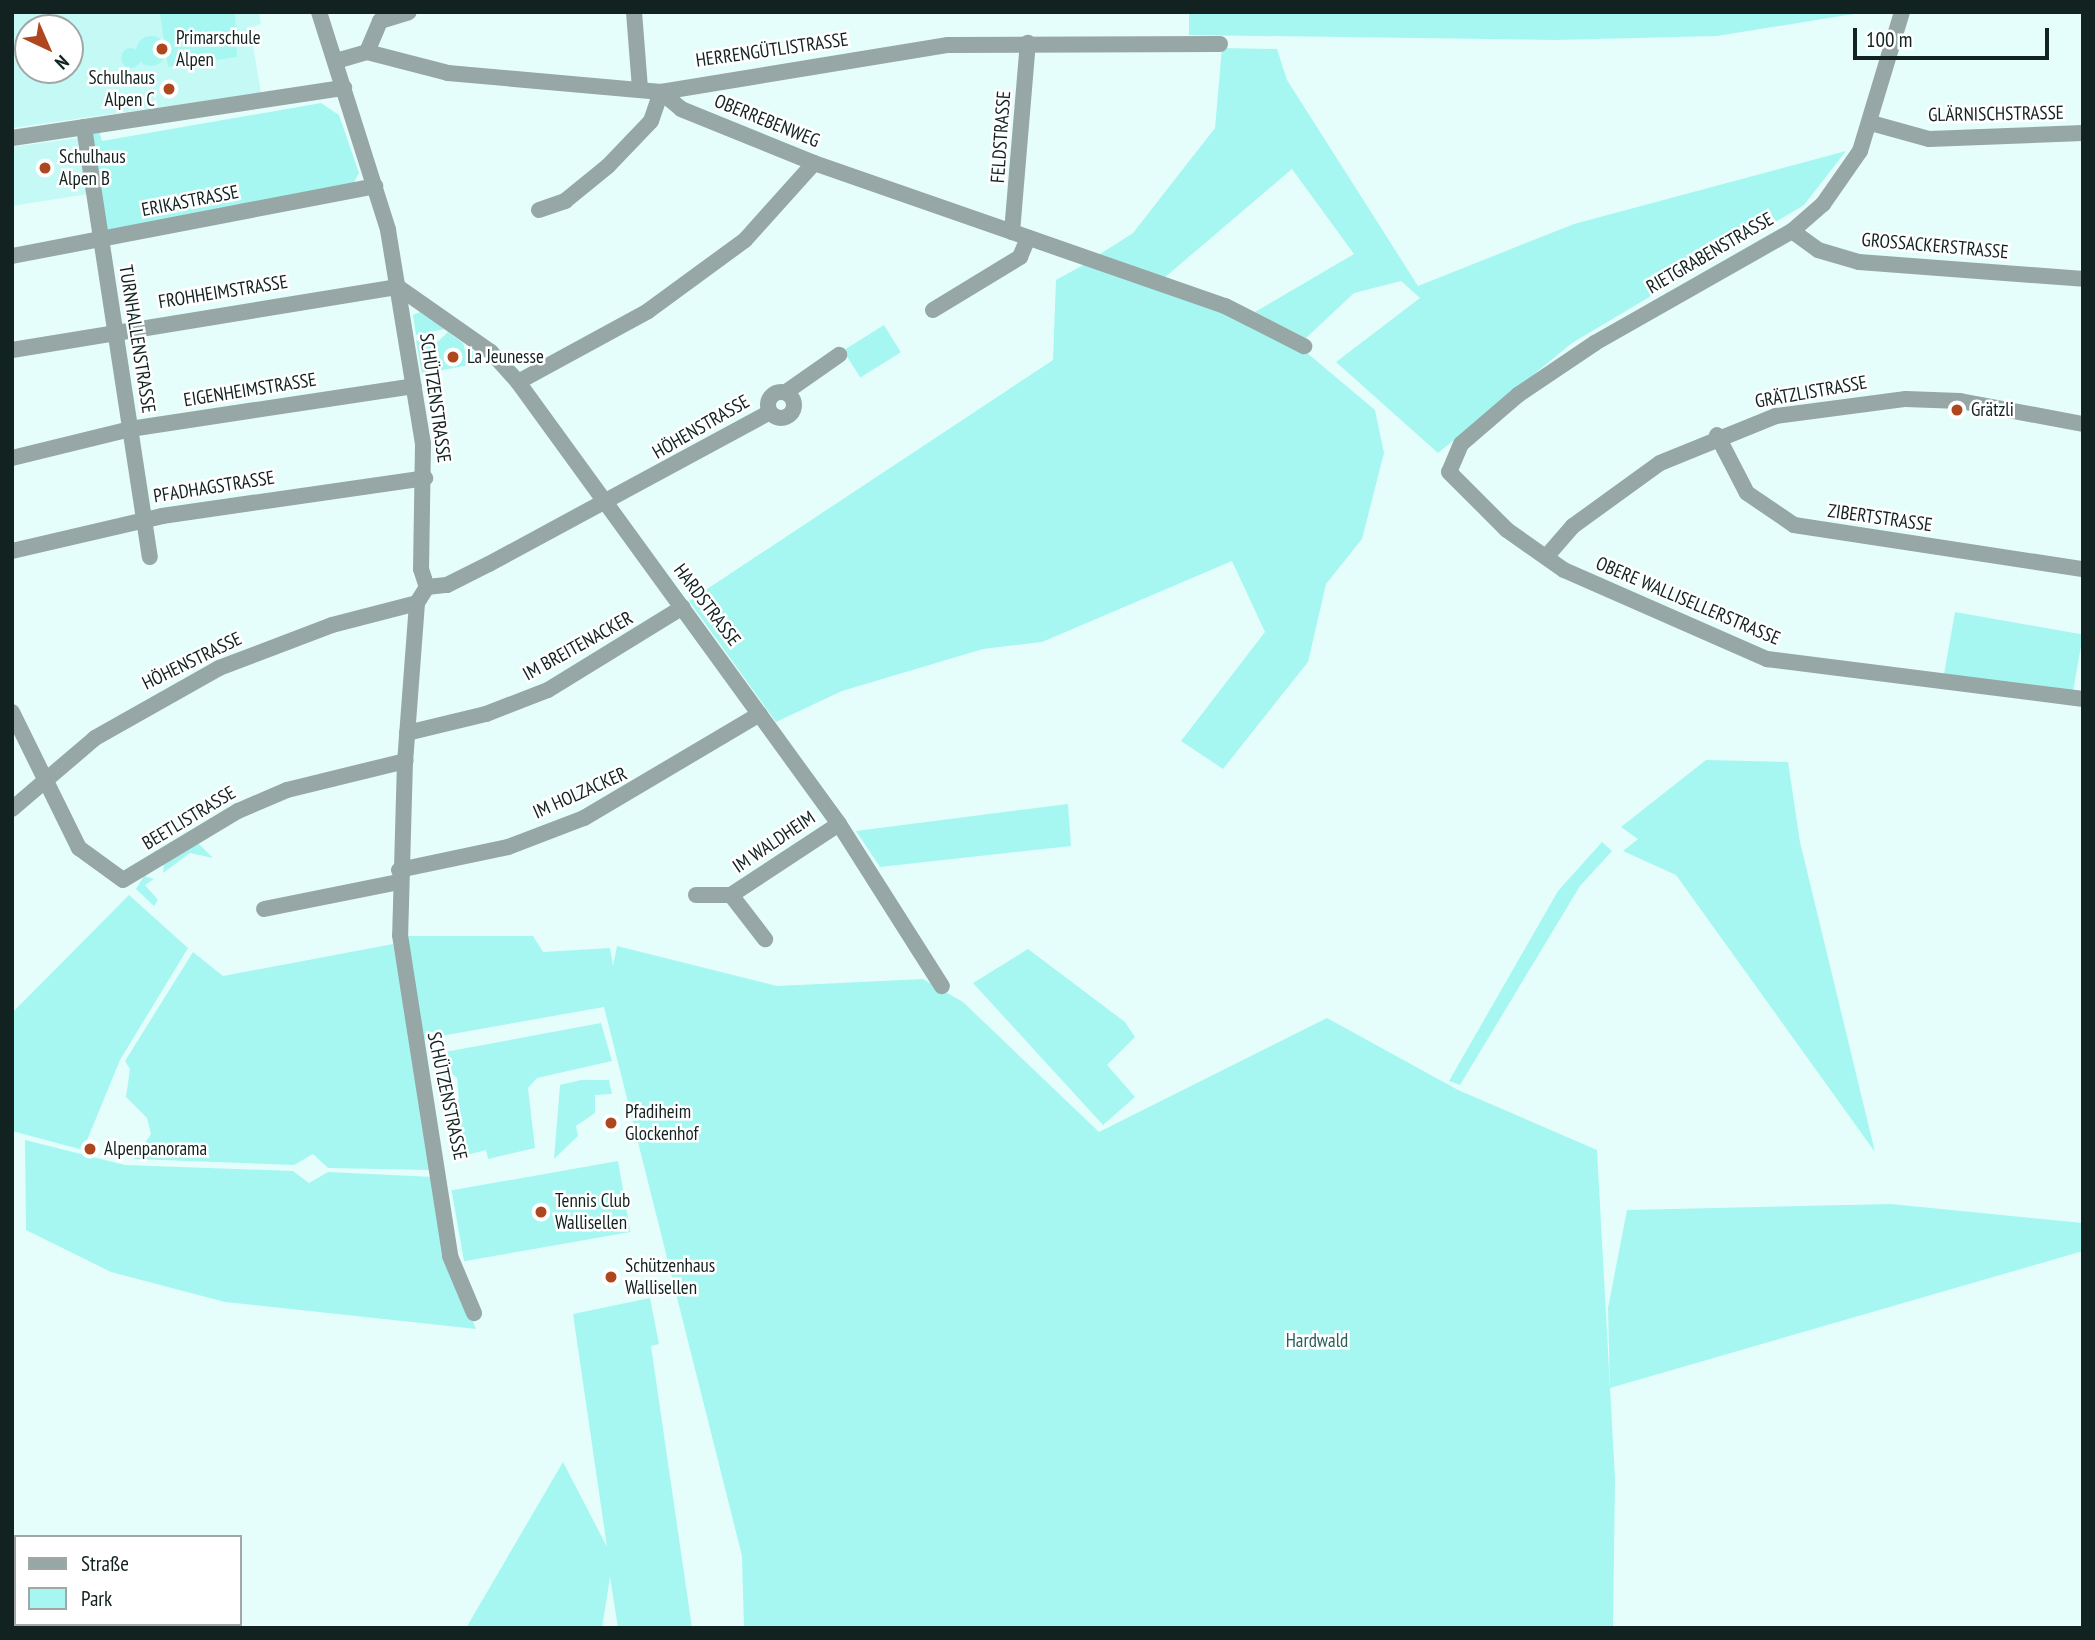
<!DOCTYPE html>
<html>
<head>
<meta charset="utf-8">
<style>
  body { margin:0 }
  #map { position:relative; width:2095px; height:1640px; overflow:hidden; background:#e5fefc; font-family:"PT Sans Narrow",sans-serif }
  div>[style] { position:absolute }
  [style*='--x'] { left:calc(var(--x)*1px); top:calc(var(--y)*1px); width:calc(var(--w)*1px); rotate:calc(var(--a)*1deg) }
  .built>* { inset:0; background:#c4f9f5 }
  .green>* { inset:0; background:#a6f7f1; transform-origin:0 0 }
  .round { border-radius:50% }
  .minor>* { height:16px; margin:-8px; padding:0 8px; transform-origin:8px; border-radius:8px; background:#96a7a6 }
  .minor>.ring { margin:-8px; padding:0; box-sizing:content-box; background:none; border:16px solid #96a7a6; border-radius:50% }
  .dots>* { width:19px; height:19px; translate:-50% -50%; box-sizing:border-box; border:4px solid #fff; border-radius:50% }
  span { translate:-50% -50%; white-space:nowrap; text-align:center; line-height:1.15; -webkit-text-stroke:5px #fff; paint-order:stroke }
  .poi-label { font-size:19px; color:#122220 }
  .left { translate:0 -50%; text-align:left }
  .right { translate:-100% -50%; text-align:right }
  .street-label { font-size:19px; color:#122220 }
  .park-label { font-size:19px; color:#26615e }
  .frame { position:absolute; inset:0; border:14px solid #122220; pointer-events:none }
  .legend { position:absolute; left:14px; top:1535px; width:228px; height:91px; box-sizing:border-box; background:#fff; border:2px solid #a0a7a6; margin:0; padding:9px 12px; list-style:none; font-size:21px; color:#122220 }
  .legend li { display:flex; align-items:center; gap:14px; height:35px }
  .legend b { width:35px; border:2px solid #a0a7a6 }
  .north { position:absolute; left:14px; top:14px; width:70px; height:70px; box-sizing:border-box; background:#fff; border:2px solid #a0a7a6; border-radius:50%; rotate:136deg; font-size:19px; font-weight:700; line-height:28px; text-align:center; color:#122220 }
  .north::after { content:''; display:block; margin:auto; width:24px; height:32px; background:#ae471f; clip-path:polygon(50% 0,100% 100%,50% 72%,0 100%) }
  .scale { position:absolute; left:1853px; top:28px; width:196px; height:32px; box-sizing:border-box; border:4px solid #122220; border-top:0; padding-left:9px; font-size:21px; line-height:24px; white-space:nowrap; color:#122220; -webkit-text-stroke:5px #fff; paint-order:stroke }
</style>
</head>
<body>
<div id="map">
  <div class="built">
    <div style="clip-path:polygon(evenodd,12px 12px,259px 12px,261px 24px,250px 28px,261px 93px,12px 128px,12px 12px,28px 28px,70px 28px,70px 70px,28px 70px,28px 28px)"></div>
    <div style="clip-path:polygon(78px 138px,88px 194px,12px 206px,12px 147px)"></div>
  </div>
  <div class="green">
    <div style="clip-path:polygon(235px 12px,237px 57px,168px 67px,160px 14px)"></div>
    <div style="clip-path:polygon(1189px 12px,1866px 12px,1717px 36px,1555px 40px,1189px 35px)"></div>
    <div class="round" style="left:136px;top:36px;width:30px;height:30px"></div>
    <div style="clip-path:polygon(1222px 48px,1277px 49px,1287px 80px,1418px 286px,1574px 224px,1846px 151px,1804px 205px,1572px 343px,1438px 453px,1336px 362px,1420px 298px,1401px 281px,1354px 293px,1306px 338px,1255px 312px,1354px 254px,1292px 169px,1164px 278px,1097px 256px,1133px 233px,1215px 128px)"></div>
    <div class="round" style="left:121px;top:48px;width:20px;height:20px"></div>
    <div style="clip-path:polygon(321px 103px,339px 115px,359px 173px,352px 186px,106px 231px,91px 132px,99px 131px,102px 141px)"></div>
    <div style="clip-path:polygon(1087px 263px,1218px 307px,1300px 347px,1375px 410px,1384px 453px,1362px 539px,1326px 584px,1308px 662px,1223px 769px,1181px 741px,1265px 632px,1232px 561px,1042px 642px,983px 649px,842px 691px,776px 722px,689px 601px,1053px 360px,1056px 280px)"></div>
    <div style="clip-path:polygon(420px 312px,445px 329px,416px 335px,413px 315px)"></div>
    <div style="left:884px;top:325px;width:32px;height:48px;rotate:58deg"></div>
    <div style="clip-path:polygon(448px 332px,463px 343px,467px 357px,473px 351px,485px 362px,422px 374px,416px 340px,432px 347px)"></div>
    <div style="left:1955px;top:612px;width:130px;height:64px;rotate:10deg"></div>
    <div style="clip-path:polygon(1706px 760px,1788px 762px,1800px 842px,1875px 1152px,1676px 875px,1623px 851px,1638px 839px,1621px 827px)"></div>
    <div style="clip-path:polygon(1068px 804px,1071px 846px,880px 867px,856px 831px)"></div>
    <div style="clip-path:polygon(1602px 842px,1612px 851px,1580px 886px,1460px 1085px,1449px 1081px,1558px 891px)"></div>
    <div style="clip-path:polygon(198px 843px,213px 858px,190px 853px,163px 873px,164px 863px)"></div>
    <div style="clip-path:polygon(144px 876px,154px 879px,145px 885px,158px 900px,154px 906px,136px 889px)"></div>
    <div style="clip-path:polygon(129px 895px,188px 948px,120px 1060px,83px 1150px,12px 1131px,12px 1013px)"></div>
    <div style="clip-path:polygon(406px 936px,533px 936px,543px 952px,610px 948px,613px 966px,617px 946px,777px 986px,923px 979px,963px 1002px,1099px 1132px,1327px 1018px,1458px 1090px,1597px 1150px,1615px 1479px,1613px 1628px,744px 1628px,742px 1556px,604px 1007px,418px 1040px)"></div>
    <div style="clip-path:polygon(393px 944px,434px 1156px,431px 1170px,328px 1168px,313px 1154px,294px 1165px,134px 1159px,151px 1134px,147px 1118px,126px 1097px,130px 1069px,125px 1061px,193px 952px,223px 976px)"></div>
    <div style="clip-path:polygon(1028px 949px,1125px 1022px,1135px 1037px,1107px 1065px,1135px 1097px,1103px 1125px,973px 983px)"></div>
    <div style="clip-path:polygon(601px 1023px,612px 1061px,537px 1078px,528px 1088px,535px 1148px,488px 1159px,486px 1150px,455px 1158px,446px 1104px,459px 1099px,457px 1078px,447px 1070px,446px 1082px,455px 1091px,442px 1094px,434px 1054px)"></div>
    <div style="clip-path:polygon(581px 1080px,609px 1080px,612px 1094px,595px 1095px,595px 1113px,576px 1126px,578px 1136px,554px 1159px,560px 1085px)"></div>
    <div style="clip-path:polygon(25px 1140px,125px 1165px,293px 1171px,309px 1183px,328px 1172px,434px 1177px,456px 1280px,476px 1329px,225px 1302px,111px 1272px,26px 1230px)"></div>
    <div style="left:618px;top:1161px;width:72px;height:169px;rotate:80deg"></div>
    <div style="clip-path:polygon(1891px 1204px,2083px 1223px,2083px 1251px,1610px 1388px,1608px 1308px,1627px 1210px)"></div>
    <div style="clip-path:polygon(650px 1298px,659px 1344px,651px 1346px,692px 1628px,618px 1628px,610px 1577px,602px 1628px,466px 1628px,563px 1462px,607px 1547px,573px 1314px)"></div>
  </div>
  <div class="minor">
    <div style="--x:319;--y:12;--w:229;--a:72.4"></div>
    <div style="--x:388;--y:230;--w:217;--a:80.7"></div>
    <div style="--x:423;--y:444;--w:125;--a:90.9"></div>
    <div style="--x:421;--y:569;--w:19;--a:72"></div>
    <div style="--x:427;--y:587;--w:19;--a:122"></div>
    <div style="--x:417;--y:603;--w:158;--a:94.3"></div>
    <div style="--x:405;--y:761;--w:174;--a:91.6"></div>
    <div style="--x:400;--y:935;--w:325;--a:81.1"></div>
    <div style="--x:450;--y:1256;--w:62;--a:67.2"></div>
    <div style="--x:634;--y:12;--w:77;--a:85.5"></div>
    <div style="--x:1902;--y:12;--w:145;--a:106.8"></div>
    <div style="--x:1860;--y:151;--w:65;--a:124.9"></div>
    <div style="--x:1823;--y:204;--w:41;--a:138.9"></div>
    <div style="--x:1792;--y:231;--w:227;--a:150.4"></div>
    <div style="--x:1595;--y:343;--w:93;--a:146"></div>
    <div style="--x:1518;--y:395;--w:75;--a:139.3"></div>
    <div style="--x:1461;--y:444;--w:30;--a:113"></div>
    <div style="--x:1449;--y:472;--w:82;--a:45"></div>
    <div style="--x:1507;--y:530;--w:70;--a:35.1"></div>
    <div style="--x:1564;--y:570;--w:222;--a:23.7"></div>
    <div style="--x:1767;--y:659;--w:319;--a:7.2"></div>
    <div style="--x:367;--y:52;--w:34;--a:-67"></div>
    <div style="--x:380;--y:21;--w:30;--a:-17"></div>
    <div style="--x:336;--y:61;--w:32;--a:-16"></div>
    <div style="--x:367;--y:52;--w:84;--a:14.5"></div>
    <div style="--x:448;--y:73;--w:214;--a:5.1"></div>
    <div style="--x:661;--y:92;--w:291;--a:-9.3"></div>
    <div style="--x:948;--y:45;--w:272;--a:-0.2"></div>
    <div style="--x:661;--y:92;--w:26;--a:40"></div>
    <div style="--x:681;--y:109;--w:144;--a:22.1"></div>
    <div style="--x:814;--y:163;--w:435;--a:19.2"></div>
    <div style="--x:1225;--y:306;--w:89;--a:26.9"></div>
    <div style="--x:1871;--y:123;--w:60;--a:15.4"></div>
    <div style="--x:1929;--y:139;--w:154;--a:-2.2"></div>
    <div style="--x:84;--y:127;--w:435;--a:81.3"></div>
    <div style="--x:12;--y:138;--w:336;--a:-8.6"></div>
    <div style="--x:539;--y:210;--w:28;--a:-19"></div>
    <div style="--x:565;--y:201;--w:55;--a:-39.1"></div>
    <div style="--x:608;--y:166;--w:62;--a:-46.3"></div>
    <div style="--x:651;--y:121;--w:31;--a:-71"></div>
    <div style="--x:1792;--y:231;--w:32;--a:36"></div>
    <div style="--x:1818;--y:250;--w:43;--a:16.3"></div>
    <div style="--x:1859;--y:262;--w:225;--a:4.3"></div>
    <div style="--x:1012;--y:232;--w:190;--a:-85.2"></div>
    <div style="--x:12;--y:256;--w:370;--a:-10.9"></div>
    <div style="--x:398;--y:287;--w:113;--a:35"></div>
    <div style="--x:491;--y:352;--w:40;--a:48"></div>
    <div style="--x:518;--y:382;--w:546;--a:54.01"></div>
    <div style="--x:839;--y:824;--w:192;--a:57.6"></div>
    <div style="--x:933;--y:310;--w:102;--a:-31.3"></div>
    <div style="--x:1020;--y:257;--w:21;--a:-67"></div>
    <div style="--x:12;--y:350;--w:391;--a:-9.3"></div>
    <div style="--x:518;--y:382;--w:148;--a:-28.6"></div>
    <div style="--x:648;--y:311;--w:120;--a:-36.2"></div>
    <div style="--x:745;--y:240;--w:103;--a:-48.1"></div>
    <div style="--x:786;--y:392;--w:65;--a:-34.9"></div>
    <div class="ring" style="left:768px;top:392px;width:10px;height:10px"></div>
    <div style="--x:1717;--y:435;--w:65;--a:62.7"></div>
    <div style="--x:1747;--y:493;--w:57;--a:34.2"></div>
    <div style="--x:1794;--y:525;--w:292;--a:8.7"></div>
    <div style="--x:12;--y:458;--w:122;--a:-13.8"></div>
    <div style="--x:130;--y:429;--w:287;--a:-8.6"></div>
    <div style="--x:12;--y:551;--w:154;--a:-13.1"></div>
    <div style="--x:162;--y:516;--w:266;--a:-8.2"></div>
    <div style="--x:1546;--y:557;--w:41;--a:-48.9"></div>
    <div style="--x:1573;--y:526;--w:107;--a:-35.9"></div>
    <div style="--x:1660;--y:463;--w:125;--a:-22.1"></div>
    <div style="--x:1776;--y:416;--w:131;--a:-7.5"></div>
    <div style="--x:1906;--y:399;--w:54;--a:2.1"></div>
    <div style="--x:1960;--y:401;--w:125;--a:10.6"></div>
    <div style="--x:427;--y:587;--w:20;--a:-6"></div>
    <div style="--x:447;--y:585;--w:47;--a:-26.6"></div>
    <div style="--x:489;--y:564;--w:319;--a:-28.4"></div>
    <div style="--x:12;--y:712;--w:152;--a:63.8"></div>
    <div style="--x:79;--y:848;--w:54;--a:36"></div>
    <div style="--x:123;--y:880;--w:134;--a:-31"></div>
    <div style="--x:238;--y:811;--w:53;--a:-23.2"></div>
    <div style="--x:287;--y:790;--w:122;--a:-13.8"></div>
    <div style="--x:407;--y:733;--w:81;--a:-13.5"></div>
    <div style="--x:486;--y:714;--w:66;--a:-21.2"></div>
    <div style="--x:548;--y:690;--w:158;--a:-31.6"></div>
    <div style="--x:12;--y:809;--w:109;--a:-40.5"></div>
    <div style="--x:95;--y:738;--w:142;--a:-29.4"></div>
    <div style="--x:219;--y:668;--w:121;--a:-20.8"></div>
    <div style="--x:332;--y:625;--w:88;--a:-14.5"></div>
    <div style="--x:399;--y:870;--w:111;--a:-11.9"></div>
    <div style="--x:508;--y:847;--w:81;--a:-20.9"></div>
    <div style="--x:584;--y:818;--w:204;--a:-30.6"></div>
    <div style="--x:696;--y:895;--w:35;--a:0"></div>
    <div style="--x:731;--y:895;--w:129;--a:-33.3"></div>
    <div style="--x:731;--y:895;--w:56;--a:52.3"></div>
    <div style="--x:264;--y:909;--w:138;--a:-11.3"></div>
    <div style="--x:203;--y:1628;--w:4;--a:-63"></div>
  </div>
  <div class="dots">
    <div style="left:162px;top:49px;background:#ae471f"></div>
    <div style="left:169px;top:89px;background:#ae471f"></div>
    <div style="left:45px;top:168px;background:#ae471f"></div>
    <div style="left:453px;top:357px;background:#ae471f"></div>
    <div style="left:1957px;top:410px;background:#ae471f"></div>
    <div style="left:611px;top:1123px;background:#ae471f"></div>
    <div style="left:90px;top:1149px;background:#ae471f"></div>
    <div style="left:541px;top:1212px;background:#ae471f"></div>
    <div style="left:611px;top:1277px;background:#ae471f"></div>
  </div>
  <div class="poi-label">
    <span class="left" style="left:176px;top:49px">Primarschule<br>Alpen</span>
    <span class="right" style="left:155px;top:89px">Schulhaus<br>Alpen C</span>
    <span class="left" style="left:59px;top:168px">Schulhaus<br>Alpen B</span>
    <span class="left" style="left:467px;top:357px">La Jeunesse</span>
    <span class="left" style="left:1971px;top:410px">Grätzli</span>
    <span class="left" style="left:625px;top:1123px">Pfadiheim<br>Glockenhof</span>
    <span class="left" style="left:104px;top:1149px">Alpenpanorama</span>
    <span class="left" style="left:555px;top:1212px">Tennis Club<br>Wallisellen</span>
    <span class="left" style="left:625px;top:1277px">Schützenhaus<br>Wallisellen</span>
  </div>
  <div class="street-label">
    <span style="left:772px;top:50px;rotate:-8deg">HERRENGÜTLISTRASSE</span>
    <span style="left:1996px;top:114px;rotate:-1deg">GLÄRNISCHSTRASSE</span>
    <span style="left:767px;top:121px;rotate:22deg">OBERREBENWEG</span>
    <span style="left:1001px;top:137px;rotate:-86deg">FELDSTRASSE</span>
    <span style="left:190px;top:201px;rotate:-11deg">ERIKASTRASSE</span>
    <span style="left:1935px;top:246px;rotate:5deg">GROSSACKERSTRASSE</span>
    <span style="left:1710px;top:253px;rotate:-30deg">RIETGRABENSTRASSE</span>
    <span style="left:223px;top:292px;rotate:-9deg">FROHHEIMSTRASSE</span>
    <span style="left:137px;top:339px;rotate:81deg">TURNHALLENSTRASSE</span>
    <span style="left:250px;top:390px;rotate:-9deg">EIGENHEIMSTRASSE</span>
    <span style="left:1811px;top:392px;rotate:-10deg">GRÄTZLISTRASSE</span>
    <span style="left:435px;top:398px;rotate:82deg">SCHÜTZENSTRASSE</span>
    <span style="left:701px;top:427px;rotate:-30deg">HÖHENSTRASSE</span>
    <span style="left:214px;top:487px;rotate:-9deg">PFADHAGSTRASSE</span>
    <span style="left:1880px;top:518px;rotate:8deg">ZIBERTSTRASSE</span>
    <span style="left:1688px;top:601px;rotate:23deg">OBERE WALLISELLERSTRASSE</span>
    <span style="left:707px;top:605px;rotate:53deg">HARDSTRASSE</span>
    <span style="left:578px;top:646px;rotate:-29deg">IM BREITENACKER</span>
    <span style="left:192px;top:661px;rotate:-26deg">HÖHENSTRASSE</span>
    <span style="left:580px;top:793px;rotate:-24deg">IM HOLZACKER</span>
    <span style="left:189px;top:818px;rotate:-31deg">BEETLISTRASSE</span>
    <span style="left:774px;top:842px;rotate:-34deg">IM WALDHEIM</span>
    <span style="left:447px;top:1096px;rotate:78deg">SCHÜTZENSTRASSE</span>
  </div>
  <div class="park-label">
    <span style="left:1317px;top:1341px">Hardwald</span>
  </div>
  <div class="frame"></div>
  <ul class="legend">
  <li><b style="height:9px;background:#96a7a6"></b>Straße</li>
  <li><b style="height:19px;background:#a6f7f1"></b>Park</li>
  </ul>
  <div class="north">N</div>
  <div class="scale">100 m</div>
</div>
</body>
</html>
